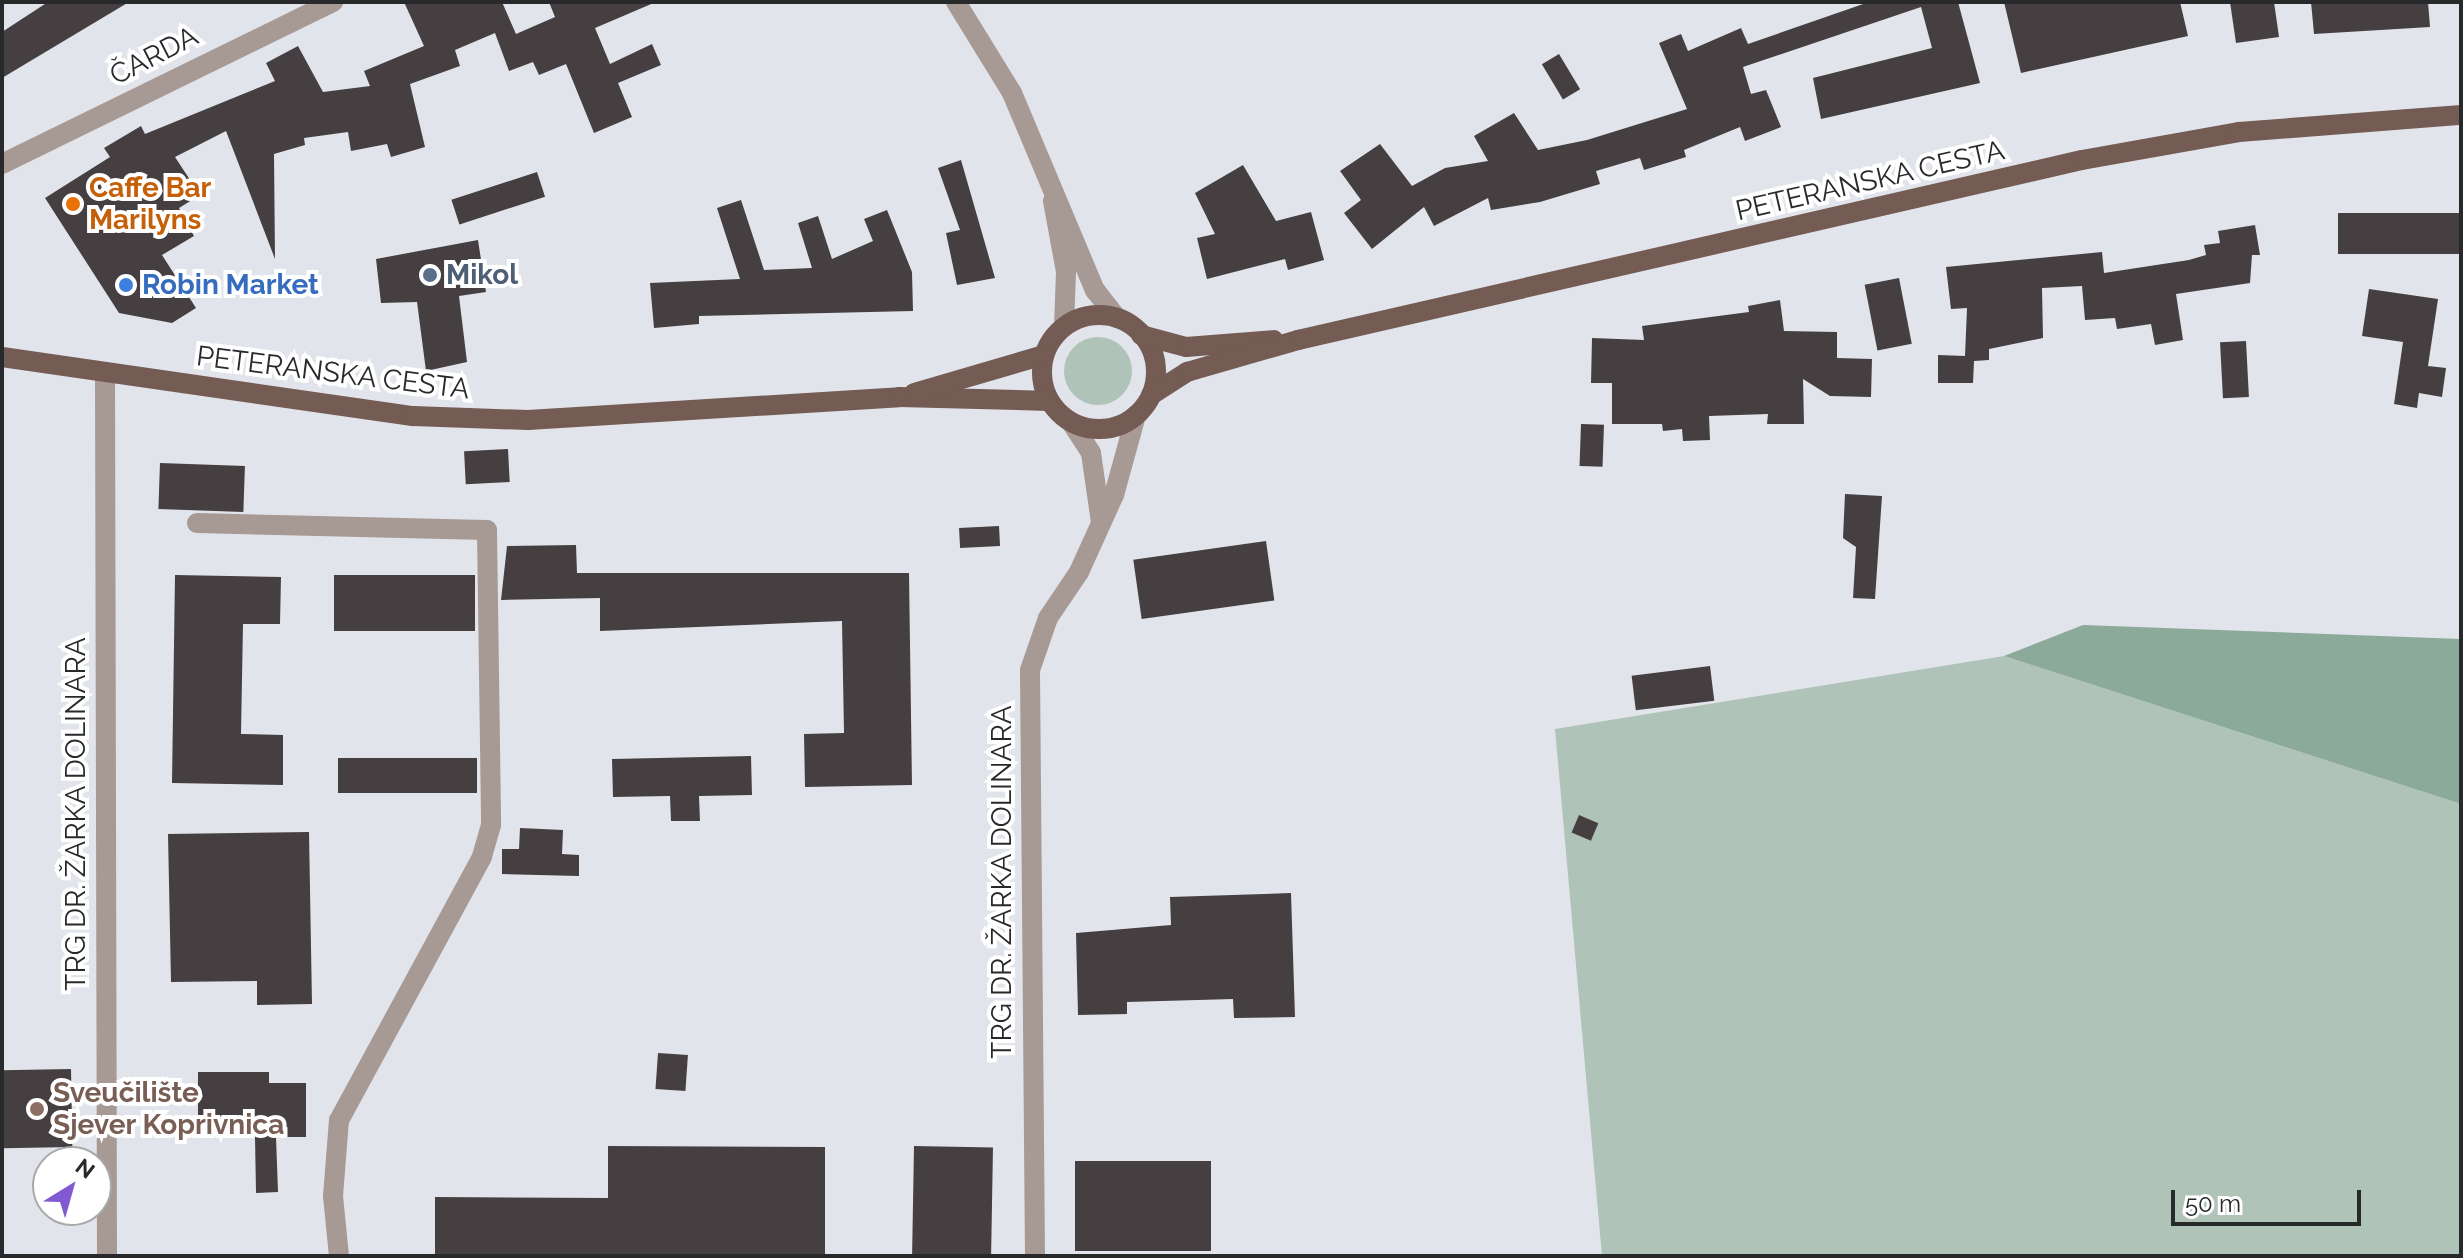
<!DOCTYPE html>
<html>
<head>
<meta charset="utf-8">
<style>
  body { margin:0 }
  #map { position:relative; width:2463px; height:1258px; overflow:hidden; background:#e2e4eb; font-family:Raleway,sans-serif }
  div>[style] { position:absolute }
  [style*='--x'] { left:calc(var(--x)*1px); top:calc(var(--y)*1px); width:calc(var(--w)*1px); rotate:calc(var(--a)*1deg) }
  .green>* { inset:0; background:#afc3b8 }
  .round { border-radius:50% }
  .forest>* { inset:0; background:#8caa9a }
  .building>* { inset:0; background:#453f41; transform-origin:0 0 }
  .minor>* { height:20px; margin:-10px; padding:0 10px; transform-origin:10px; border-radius:10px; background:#a79994 }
  .major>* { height:20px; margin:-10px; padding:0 10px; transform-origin:10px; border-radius:10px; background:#745b53 }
  .major>.ring { margin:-10px; padding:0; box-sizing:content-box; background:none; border:20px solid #745b53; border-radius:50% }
  .dots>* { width:22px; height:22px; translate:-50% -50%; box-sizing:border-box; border:4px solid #fff; border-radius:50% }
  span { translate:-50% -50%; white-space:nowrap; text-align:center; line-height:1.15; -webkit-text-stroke:8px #fff; paint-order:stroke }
  .street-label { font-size:28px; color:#28292b }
  .food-label { font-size:28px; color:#c56008; font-weight:700 }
  .left { translate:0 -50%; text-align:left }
  .service-label { font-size:28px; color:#4e5e75; font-weight:700 }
  .shop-label { font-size:28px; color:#366cbe; font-weight:700 }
  .education-label { font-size:28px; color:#785e54; font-weight:700 }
  .frame { position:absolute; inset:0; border:4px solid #28292b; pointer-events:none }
  .north { position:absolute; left:32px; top:1146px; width:80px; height:80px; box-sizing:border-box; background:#fff; border:2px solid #a9a9aa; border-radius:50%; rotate:37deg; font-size:22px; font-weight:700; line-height:32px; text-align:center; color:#28292b }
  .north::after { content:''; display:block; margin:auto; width:28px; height:36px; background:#8159d3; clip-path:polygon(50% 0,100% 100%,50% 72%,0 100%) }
  .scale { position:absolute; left:2171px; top:1190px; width:190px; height:36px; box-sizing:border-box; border:4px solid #28292b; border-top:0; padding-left:10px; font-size:24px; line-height:28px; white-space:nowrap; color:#28292b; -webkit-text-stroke:6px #fff; paint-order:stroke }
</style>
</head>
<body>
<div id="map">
  <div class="green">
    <div class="round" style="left:1064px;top:337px;width:68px;height:68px"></div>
    <div style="clip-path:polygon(2004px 656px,2461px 804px,2461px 1256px,1602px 1256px,1555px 729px)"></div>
  </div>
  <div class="forest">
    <div style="clip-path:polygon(2083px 625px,2461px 639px,2461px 804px,2004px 656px)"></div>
  </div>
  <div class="building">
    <div style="clip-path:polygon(48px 2px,129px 2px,2px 78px,2px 32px)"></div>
    <div style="clip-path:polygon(404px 2px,502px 2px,516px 34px,555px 17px,549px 2px,656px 2px,595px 28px,610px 64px,652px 44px,661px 65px,618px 83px,632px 117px,594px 133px,566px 64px,539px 75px,533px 62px,509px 71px,495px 33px,455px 50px,460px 66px,410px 84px,425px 147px,391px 157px,387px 144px,351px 151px,348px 132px,304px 138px,305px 145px,274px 154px,275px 259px,226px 131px,175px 157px,200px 195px,179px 208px,194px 236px,162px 255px,196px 308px,172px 323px,119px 313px,45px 198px,110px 157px,104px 148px,141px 126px,145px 134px,275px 81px,266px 63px,298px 46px,323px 92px,370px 86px,364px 71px,424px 46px)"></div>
    <div style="clip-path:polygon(1869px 2px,1958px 2px,1980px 83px,1821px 119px,1813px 78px,1932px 48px,1921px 7px,1743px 67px,1751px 94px,1766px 90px,1781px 127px,1745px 141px,1740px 127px,1684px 150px,1686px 157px,1644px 170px,1640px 158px,1596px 171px,1600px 184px,1540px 202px,1491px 210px,1488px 198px,1434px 226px,1424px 207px,1372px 249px,1344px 213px,1361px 200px,1340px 171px,1380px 144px,1412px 186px,1445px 168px,1488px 161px,1474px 136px,1514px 113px,1538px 150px,1587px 140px,1687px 109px,1659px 43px,1681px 34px,1688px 51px,1741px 28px,1748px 44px)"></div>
    <div style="clip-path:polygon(2004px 2px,2180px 2px,2188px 36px,2021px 73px)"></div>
    <div style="clip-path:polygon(2230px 2px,2274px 2px,2279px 37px,2236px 43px)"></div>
    <div style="clip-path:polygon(2311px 2px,2428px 2px,2430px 27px,2314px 34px)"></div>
    <div style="left:1559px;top:54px;width:41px;height:20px;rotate:59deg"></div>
    <div style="clip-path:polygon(961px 160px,995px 278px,957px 285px,946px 233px,960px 230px,938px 168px)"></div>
    <div style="clip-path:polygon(1243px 165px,1276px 221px,1311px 212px,1324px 260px,1288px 270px,1285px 259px,1207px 279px,1197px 238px,1215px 234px,1195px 193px)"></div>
    <div style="left:537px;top:172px;width:26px;height:90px;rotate:72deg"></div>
    <div style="clip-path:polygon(741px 200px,764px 270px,812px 268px,798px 223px,818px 216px,832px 259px,873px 241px,864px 219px,887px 210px,912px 272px,913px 311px,699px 316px,699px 324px,654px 328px,650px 283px,740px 279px,717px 208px)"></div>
    <div style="left:2338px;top:213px;width:123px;height:41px"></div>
    <div style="clip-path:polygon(2255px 225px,2260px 255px,2252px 255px,2250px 283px,2176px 294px,2183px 340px,2155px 345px,2151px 324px,2117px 329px,2115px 318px,2085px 320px,2082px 286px,2042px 288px,2043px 338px,1989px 349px,1989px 360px,1974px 361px,1973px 383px,1938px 383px,1938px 355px,1965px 356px,1967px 308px,1951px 309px,1946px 267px,2102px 252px,2104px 273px,2189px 260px,2206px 255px,2204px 245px,2220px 243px,2218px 231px)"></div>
    <div style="clip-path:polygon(478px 240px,486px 292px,459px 296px,467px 362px,426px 371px,417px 302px,381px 303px,376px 259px)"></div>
    <div style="left:1899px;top:278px;width:67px;height:35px;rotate:79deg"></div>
    <div style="clip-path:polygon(2369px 289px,2438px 299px,2428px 366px,2446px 368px,2442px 397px,2419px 393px,2417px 408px,2394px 404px,2403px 342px,2362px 336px)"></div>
    <div style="clip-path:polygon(1780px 300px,1784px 331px,1837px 332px,1837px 358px,1872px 359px,1871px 397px,1830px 396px,1803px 379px,1804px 424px,1767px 424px,1768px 414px,1709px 416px,1710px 440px,1683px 441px,1682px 429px,1663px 431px,1662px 424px,1612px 424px,1612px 383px,1591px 383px,1592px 338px,1644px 340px,1642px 326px,1749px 312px,1748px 306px)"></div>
    <div style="left:2246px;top:341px;width:56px;height:26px;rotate:87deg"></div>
    <div style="left:1581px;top:424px;width:23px;height:42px;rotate:2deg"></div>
    <div style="left:508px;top:449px;width:33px;height:44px;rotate:87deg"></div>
    <div style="left:160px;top:463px;width:85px;height:46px;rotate:2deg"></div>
    <div style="clip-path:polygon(1845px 494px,1882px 496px,1875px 599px,1853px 598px,1856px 547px,1843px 538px)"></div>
    <div style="left:999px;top:526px;width:20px;height:40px;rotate:87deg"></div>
    <div style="left:1266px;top:541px;width:60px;height:134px;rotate:82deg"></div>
    <div style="clip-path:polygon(576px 545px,577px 573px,909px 573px,912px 785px,805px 787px,804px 734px,844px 733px,842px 621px,600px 631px,600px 598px,501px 600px,507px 546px)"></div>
    <div style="clip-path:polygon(175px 575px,281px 577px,280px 624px,243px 624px,241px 734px,283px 735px,283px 785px,172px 783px)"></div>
    <div style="left:334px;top:575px;width:141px;height:56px"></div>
    <div style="left:1710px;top:666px;width:35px;height:79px;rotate:83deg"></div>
    <div style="clip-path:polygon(751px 756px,752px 795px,699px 796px,700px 821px,671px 821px,670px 796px,613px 797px,612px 759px)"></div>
    <div style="left:338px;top:758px;width:139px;height:35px"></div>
    <div style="left:1579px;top:815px;width:21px;height:19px;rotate:23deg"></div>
    <div style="clip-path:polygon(520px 828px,563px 830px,562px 854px,579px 855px,579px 876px,502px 874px,502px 849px,519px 849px)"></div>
    <div style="clip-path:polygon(309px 832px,312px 1004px,257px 1005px,257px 981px,171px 982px,168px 834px)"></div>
    <div style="clip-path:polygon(1291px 893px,1295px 1017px,1234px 1018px,1233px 999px,1127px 1002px,1127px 1014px,1078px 1015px,1076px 933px,1171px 925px,1170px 897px)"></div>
    <div style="left:658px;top:1053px;width:30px;height:36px;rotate:4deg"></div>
    <div style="left:71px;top:1069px;width:78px;height:69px;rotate:89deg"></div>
    <div style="clip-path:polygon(198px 1072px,269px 1072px,269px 1083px,306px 1083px,306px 1137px,276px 1137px,278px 1192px,256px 1193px,255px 1137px,198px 1136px)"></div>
    <div style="clip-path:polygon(608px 1146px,825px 1147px,825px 1256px,435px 1256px,435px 1197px,608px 1198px)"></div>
    <div style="left:914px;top:1146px;width:79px;height:110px;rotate:1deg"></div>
    <div style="left:1075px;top:1161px;width:136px;height:90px"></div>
  </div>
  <div class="minor">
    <div style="--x:956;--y:2;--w:107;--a:58.4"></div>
    <div style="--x:1012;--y:93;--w:214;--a:67.2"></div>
    <div style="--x:1095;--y:290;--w:36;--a:52"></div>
    <div style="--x:2;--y:164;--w:369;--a:-26.1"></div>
    <div style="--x:1053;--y:201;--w:72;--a:79.6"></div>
    <div style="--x:1066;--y:272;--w:55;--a:92.1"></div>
    <div style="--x:105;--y:372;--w:884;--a:89.87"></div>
    <div style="--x:1071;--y:422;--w:37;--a:57"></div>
    <div style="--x:1091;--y:453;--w:70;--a:81.8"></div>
    <div style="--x:197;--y:523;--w:290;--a:1.4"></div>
    <div style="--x:487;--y:530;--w:295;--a:89.2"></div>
    <div style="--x:491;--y:825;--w:33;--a:106"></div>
    <div style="--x:482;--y:857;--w:299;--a:118.5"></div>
    <div style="--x:339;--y:1120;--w:76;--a:94.5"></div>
    <div style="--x:333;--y:1196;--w:60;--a:84.3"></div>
    <div style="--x:1035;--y:1256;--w:586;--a:-90.49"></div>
    <div style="--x:1030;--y:670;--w:55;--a:-70.9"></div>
    <div style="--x:1048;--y:618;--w:55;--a:-56"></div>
    <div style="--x:1079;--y:572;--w:85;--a:-65.6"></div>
    <div style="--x:1114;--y:495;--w:83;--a:-74.6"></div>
  </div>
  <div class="major">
    <div class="ring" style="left:1042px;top:315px;width:94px;height:94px"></div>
    <div style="--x:1141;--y:335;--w:47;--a:14.9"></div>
    <div style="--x:1186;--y:347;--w:88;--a:-4.5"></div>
    <div style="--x:2;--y:357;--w:415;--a:8.2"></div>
    <div style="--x:413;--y:416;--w:115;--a:2"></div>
    <div style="--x:528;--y:420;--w:372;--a:-3.5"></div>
    <div style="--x:899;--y:397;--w:150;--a:1.5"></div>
    <div style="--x:914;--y:393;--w:135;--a:-16.3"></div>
    <div style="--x:1151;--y:395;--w:43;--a:-32.6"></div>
    <div style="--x:1187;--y:372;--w:116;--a:-16.1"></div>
    <div style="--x:1298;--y:340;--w:804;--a:-12.93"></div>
    <div style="--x:2082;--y:160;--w:159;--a:-10.1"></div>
    <div style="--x:2239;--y:132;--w:223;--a:-4.4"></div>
  </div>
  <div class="dots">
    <div style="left:73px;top:204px;background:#e8710a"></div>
    <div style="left:430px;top:275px;background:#5c6f8a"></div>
    <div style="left:126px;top:285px;background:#3f7fe0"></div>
    <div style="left:37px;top:1109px;background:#8d6e63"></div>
  </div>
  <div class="street-label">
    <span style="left:154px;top:56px;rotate:-27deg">ČARDA</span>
    <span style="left:1870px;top:181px;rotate:-13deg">PETERANSKA CESTA</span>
    <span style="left:333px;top:373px;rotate:7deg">PETERANSKA CESTA</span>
    <span style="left:76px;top:814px;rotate:-90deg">TRG DR. ŽARKA DOLINARA</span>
    <span style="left:1002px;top:882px;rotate:-90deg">TRG DR. ŽARKA DOLINARA</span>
  </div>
  <div class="food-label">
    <span class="left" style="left:89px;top:204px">Caffe Bar<br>Marilyns</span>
  </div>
  <div class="service-label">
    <span class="left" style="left:446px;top:275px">Mikol</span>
  </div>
  <div class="shop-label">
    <span class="left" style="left:142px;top:285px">Robin Market</span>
  </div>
  <div class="education-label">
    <span class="left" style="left:53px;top:1109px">Sveučilište<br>Sjever Koprivnica</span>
  </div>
  <div class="frame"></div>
  <div class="north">N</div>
  <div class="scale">50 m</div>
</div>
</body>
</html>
